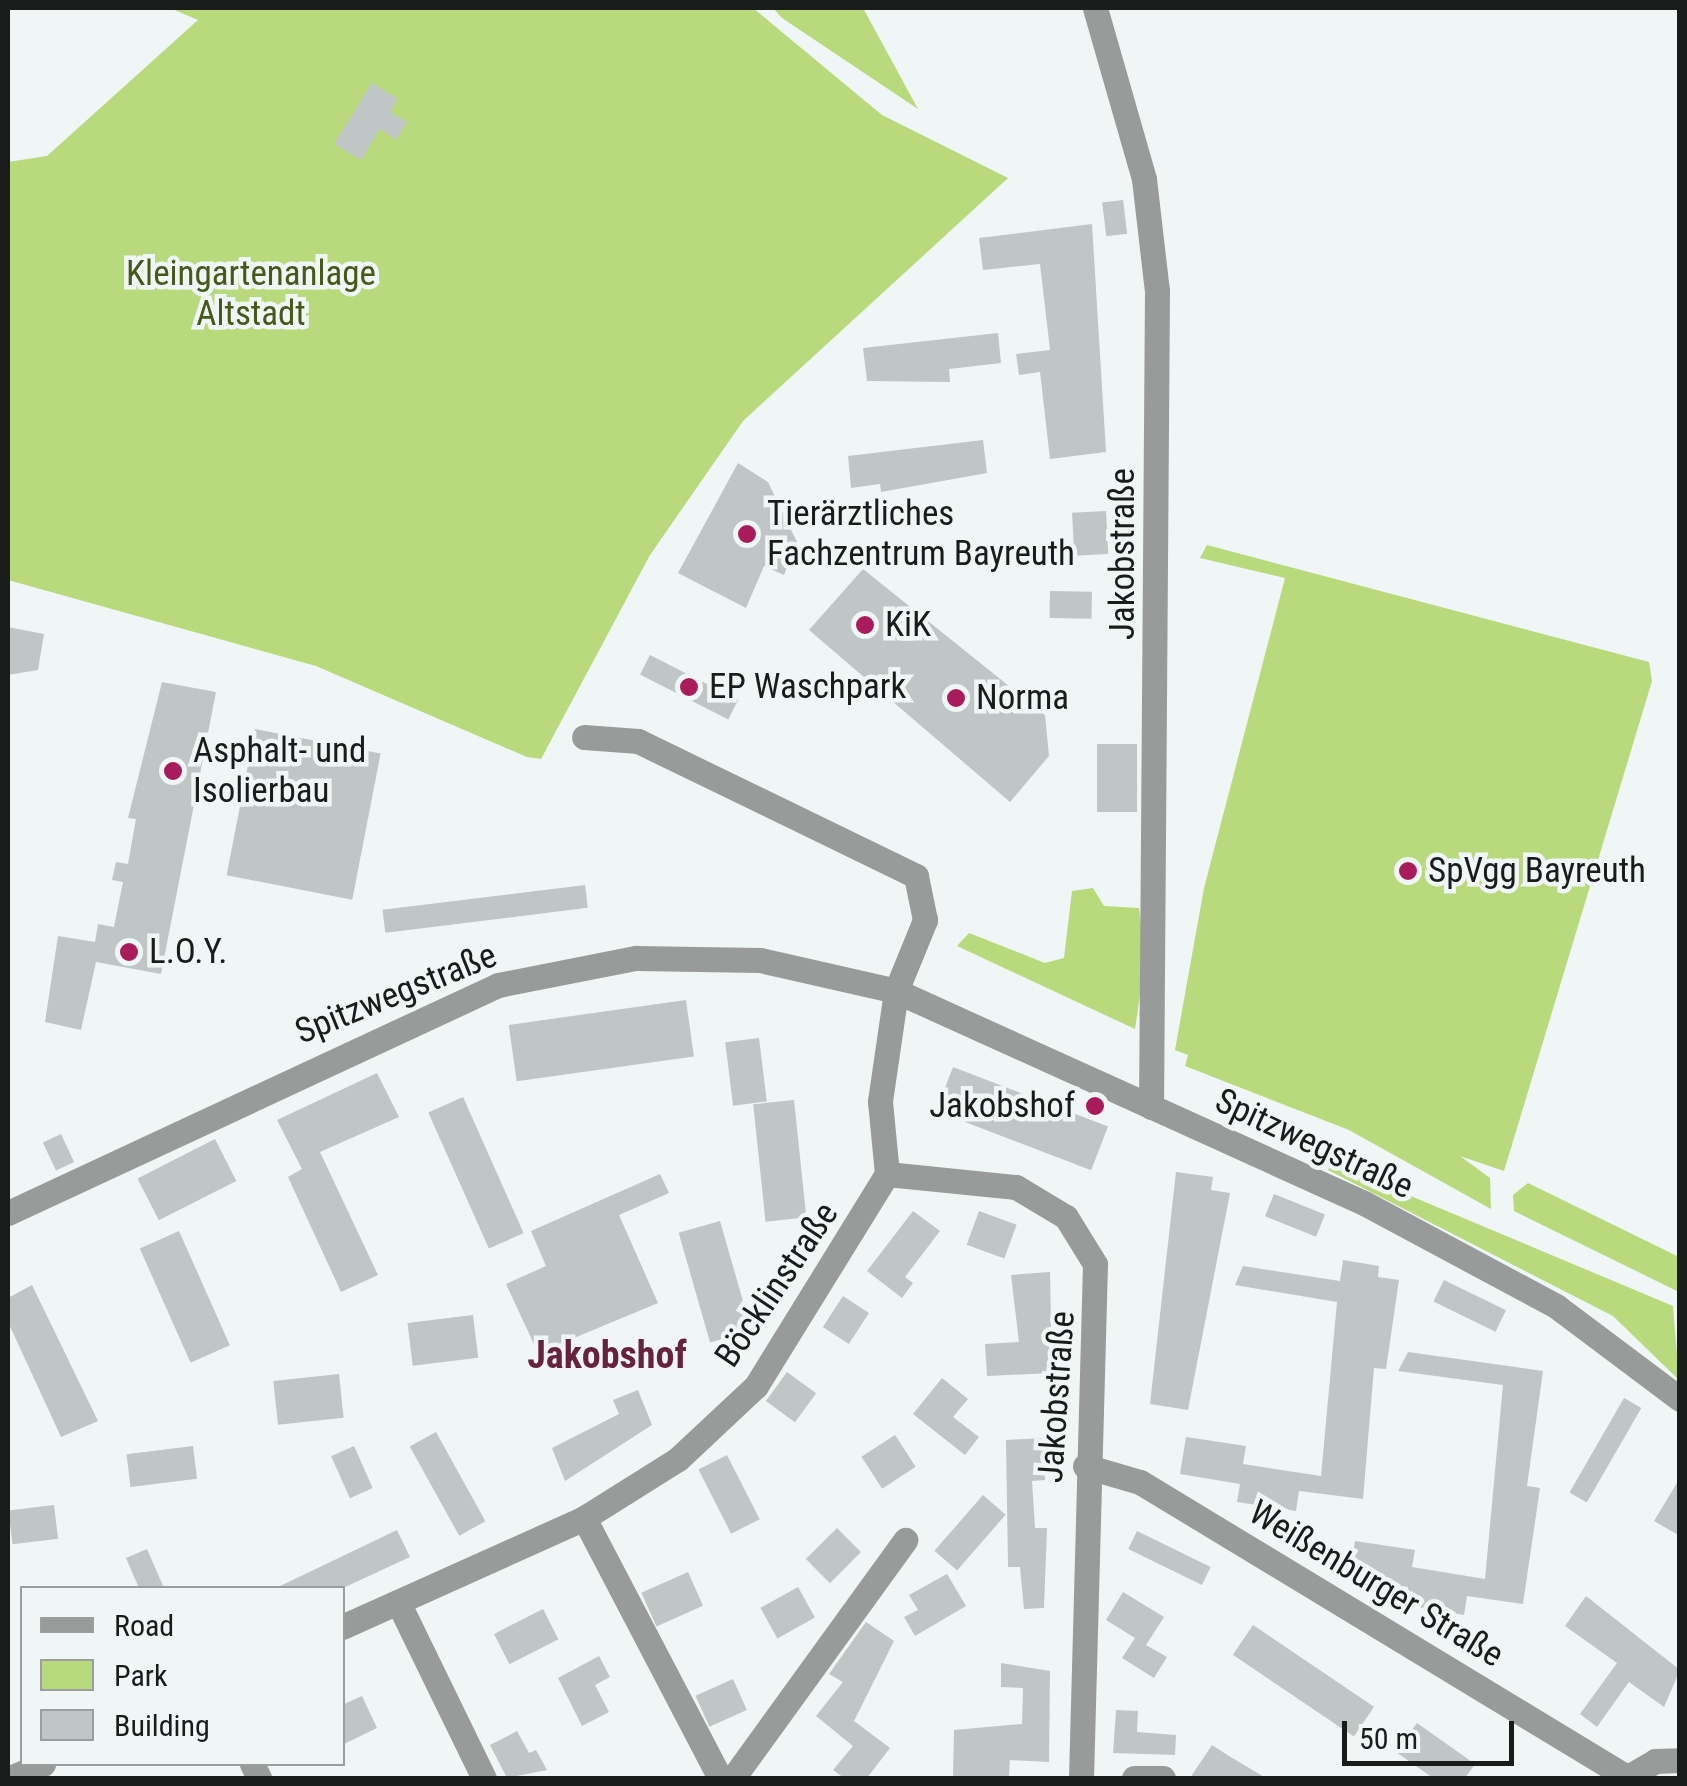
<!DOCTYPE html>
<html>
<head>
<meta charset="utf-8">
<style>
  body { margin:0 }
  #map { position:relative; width:1687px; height:1786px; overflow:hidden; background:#f0f5f5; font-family:"Roboto Condensed",sans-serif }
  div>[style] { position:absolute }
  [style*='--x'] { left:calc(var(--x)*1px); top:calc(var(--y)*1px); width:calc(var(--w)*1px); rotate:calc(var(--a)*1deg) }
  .green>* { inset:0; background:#b8d97c }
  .building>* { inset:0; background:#c0c5c6; transform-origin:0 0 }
  .minor>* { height:25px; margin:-12.5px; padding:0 12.5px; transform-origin:12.5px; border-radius:12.5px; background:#999b9a }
  .dots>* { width:28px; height:28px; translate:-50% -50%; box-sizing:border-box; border:5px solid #f0f5f5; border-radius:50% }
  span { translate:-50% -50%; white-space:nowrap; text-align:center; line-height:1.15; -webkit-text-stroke:9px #f0f5f5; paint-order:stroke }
  .park-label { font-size:35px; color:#455918 }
  .poi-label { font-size:35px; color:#1a1c1c }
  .left { translate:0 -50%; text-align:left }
  .right { translate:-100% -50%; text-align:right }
  .street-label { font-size:35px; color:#1a1c1c }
  .neighbourhood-label { font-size:38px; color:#66233c; font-weight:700 }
  .frame { position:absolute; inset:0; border:10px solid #1a1c1c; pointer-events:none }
  .legend { position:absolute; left:20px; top:1586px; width:325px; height:180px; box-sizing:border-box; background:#f0f5f5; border:2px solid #9a9e9e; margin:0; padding:12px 18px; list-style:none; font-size:30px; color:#1a1c1c }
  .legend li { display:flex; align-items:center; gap:20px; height:50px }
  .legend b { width:50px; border:2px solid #9a9e9e }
  .scale { position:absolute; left:1342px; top:1721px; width:172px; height:45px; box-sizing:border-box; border:5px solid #1a1c1c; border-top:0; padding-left:12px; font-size:30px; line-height:35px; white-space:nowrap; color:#1a1c1c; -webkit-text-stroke:8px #f0f5f5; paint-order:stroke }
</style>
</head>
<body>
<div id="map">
  <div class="green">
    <div style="clip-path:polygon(170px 8px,753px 8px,882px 115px,1008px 178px,743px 421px,650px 555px,541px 759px,527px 757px,316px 666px,8px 580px,8px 162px,47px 156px,198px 20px)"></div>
    <div style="clip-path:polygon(773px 8px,863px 8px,918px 109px,782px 18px)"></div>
    <div style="clip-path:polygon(1207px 545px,1649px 662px,1652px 681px,1504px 1171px,1460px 1156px,1490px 1178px,1491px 1209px,1349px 1130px,1185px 1066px,1188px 1055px,1175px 1050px,1204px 888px,1285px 578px,1200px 558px)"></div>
    <div style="clip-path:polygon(1093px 888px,1104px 906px,1139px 908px,1145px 961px,1135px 1029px,957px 946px,969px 933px,1045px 963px,1064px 958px,1072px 891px)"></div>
    <div style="clip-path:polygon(1332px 1163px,1673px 1306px,1679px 1380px,1613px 1316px,1328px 1170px)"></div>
    <div style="clip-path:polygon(1528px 1183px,1679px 1257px,1679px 1292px,1514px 1211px,1513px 1195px)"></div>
  </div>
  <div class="building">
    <div style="clip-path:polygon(372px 83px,398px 99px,390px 112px,407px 122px,396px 140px,380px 129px,361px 160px,334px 144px)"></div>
    <div style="left:1123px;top:200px;width:34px;height:21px;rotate:83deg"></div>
    <div style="clip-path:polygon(1092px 224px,1106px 452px,1050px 459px,1040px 372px,1019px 375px,1016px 354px,1050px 350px,1040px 264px,983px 270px,979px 238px)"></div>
    <div style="clip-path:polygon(998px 333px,1001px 363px,949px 369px,950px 382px,867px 381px,863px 348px)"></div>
    <div style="clip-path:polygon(983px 440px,987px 473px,881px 492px,880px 484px,851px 488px,848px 456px)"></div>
    <div style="clip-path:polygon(738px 463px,768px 482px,797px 542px,784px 575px,764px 566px,746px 608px,678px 573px)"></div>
    <div style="left:1106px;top:511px;width:43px;height:34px;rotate:87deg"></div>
    <div style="clip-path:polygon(863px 569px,1045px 715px,1049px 756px,1010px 802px,809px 630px)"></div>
    <div style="left:1050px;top:591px;width:42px;height:27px;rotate:1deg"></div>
    <div style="clip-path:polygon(8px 627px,44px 634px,38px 670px,8px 675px)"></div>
    <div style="left:650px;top:655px;width:99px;height:22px;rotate:27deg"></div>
    <div style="clip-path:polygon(162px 682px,216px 692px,161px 974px,96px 962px,81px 1030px,45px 1022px,58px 936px,95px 942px,98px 924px,114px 927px,123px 882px,112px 880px,116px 862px,128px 864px,136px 819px,128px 818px)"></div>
    <div style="left:255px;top:729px;width:128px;height:149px;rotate:11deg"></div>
    <div style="left:1097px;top:744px;width:40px;height:68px"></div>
    <div style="left:585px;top:885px;width:23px;height:204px;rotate:83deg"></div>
    <div style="left:686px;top:1000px;width:57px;height:179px;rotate:82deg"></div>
    <div style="left:759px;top:1038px;width:64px;height:34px;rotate:83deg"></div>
    <div style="left:953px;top:1067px;width:166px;height:47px;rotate:21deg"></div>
    <div style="clip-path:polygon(377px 1073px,399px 1117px,320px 1152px,378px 1275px,341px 1292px,288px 1177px,302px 1169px,277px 1120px)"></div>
    <div style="left:463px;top:1097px;width:149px;height:38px;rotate:66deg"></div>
    <div style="left:794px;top:1100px;width:118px;height:41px;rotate:84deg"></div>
    <div style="left:61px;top:1134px;width:31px;height:20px;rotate:65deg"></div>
    <div style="left:215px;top:1139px;width:47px;height:87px;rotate:63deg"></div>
    <div style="clip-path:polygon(1176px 1172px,1213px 1177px,1211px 1190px,1230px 1193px,1188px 1410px,1150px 1404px)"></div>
    <div style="clip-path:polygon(660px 1174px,669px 1193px,619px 1215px,658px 1303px,538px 1353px,506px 1284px,546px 1266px,531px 1231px)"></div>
    <div style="left:1274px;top:1194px;width:55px;height:24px;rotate:22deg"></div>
    <div style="clip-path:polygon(913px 1211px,940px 1231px,905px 1277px,913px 1283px,902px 1298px,867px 1271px)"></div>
    <div style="left:979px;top:1211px;width:40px;height:36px;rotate:20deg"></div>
    <div style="left:720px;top:1221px;width:114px;height:43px;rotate:74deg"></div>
    <div style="left:179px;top:1231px;width:125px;height:43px;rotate:66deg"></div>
    <div style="clip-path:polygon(1343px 1260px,1379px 1266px,1378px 1277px,1399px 1280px,1386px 1369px,1374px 1368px,1363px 1499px,1299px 1491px,1296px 1511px,1237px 1502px,1240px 1484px,1180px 1474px,1186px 1437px,1246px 1446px,1243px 1464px,1321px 1476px,1337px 1302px,1235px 1285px,1243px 1266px,1340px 1281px)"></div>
    <div style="clip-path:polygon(1050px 1272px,1052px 1373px,987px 1376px,985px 1344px,1019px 1342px,1011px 1275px)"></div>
    <div style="left:1444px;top:1280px;width:69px;height:24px;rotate:26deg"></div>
    <div style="clip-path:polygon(32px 1285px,98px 1421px,61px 1437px,8px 1322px,8px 1298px)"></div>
    <div style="left:843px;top:1296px;width:31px;height:37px;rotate:33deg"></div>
    <div style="left:473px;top:1315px;width:43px;height:66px;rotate:83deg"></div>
    <div style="clip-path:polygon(1408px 1352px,1543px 1371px,1527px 1486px,1540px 1488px,1523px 1604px,1467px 1596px,1464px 1615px,1406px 1605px,1408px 1587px,1349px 1578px,1355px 1541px,1415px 1550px,1412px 1567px,1485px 1579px,1503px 1385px,1398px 1371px)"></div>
    <div style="left:787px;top:1372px;width:36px;height:36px;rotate:36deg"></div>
    <div style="left:339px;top:1374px;width:44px;height:66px;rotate:84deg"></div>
    <div style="clip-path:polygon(942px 1378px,968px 1399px,953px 1417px,979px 1437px,965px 1455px,913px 1414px)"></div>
    <div style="clip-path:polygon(638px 1390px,652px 1425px,565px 1481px,552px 1448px,619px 1414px,613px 1400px)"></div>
    <div style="left:1624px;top:1398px;width:20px;height:109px;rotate:30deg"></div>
    <div style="left:436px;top:1432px;width:102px;height:30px;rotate:61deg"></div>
    <div style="left:895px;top:1435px;width:38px;height:40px;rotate:57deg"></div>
    <div style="clip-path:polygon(1043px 1438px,1045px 1480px,1032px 1481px,1035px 1528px,1047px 1528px,1044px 1608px,1024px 1609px,1020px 1567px,1008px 1567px,1006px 1440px)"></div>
    <div style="left:193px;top:1446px;width:33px;height:67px;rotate:83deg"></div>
    <div style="left:354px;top:1446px;width:46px;height:25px;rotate:66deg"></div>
    <div style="left:727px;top:1455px;width:72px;height:32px;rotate:63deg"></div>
    <div style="clip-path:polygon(1680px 1478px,1680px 1536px,1654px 1521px)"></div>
    <div style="left:983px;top:1495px;width:30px;height:74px;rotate:41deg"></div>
    <div style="left:54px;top:1505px;width:34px;height:46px;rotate:83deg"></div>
    <div style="left:837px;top:1528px;width:34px;height:44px;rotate:45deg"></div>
    <div style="clip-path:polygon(397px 1530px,410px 1557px,343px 1588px,276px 1588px)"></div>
    <div style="left:1137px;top:1531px;width:82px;height:20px;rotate:26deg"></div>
    <div style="clip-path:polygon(147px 1549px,164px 1588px,139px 1588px,126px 1558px)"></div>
    <div style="left:688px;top:1572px;width:37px;height:51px;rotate:66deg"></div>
    <div style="clip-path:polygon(947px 1574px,966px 1606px,915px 1636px,904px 1617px,918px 1610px,909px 1595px)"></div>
    <div style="left:798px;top:1587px;width:35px;height:43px;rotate:61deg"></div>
    <div style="clip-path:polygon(1123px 1592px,1164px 1617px,1146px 1645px,1167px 1657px,1154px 1678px,1122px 1658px,1135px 1638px,1106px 1620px)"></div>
    <div style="clip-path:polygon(1586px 1596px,1680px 1670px,1664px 1707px,1629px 1682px,1597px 1727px,1580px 1714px,1617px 1663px,1565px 1626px)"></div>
    <div style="left:543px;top:1609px;width:34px;height:55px;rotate:63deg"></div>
    <div style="clip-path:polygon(866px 1622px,894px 1641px,854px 1721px,890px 1748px,867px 1778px,844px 1778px,833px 1770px,853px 1746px,816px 1716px,843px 1682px,829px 1674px)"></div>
    <div style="left:1253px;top:1625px;width:146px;height:36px;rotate:34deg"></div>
    <div style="clip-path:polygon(599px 1656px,610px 1677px,595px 1685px,609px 1712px,582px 1726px,558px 1678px)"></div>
    <div style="clip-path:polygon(1001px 1663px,1050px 1671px,1049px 1762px,1010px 1760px,1009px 1776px,953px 1776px,954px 1730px,1022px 1724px,1023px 1688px,1001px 1687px)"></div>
    <div style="left:733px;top:1679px;width:34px;height:41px;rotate:66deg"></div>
    <div style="clip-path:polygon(362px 1696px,377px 1728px,342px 1745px,342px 1705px)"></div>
    <div style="clip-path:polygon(1116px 1710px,1138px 1711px,1137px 1732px,1176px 1735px,1175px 1755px,1113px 1753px)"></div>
    <div style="clip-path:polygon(1417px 1723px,1475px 1764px,1465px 1778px,1433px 1778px,1396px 1752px)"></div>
    <div style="clip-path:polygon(517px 1731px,529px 1753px,536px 1750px,547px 1770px,507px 1778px,490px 1745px)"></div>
    <div style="clip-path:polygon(1212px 1745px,1229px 1756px,1266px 1778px,1190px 1778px)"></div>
  </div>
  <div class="minor">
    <div style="--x:1095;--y:8;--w:178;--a:74"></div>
    <div style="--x:1144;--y:179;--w:113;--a:83.4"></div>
    <div style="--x:1157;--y:291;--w:816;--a:90.42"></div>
    <div style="--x:887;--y:1174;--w:130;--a:5.8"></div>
    <div style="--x:1016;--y:1187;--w:58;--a:31"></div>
    <div style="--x:1066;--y:1217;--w:55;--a:58.3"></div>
    <div style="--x:1095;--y:1264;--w:514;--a:91.56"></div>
    <div style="--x:8;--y:1213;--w:540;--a:-24.95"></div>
    <div style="--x:498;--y:985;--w:141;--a:-11.1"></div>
    <div style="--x:636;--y:958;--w:124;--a:0.9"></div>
    <div style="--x:760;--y:960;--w:139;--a:12.8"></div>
    <div style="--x:896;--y:991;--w:514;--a:24.37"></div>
    <div style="--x:1364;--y:1203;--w:218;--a:28.2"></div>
    <div style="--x:1556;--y:1306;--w:155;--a:36.9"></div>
    <div style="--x:1085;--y:1466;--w:57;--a:16.2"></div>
    <div style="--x:1140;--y:1482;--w:569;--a:31.21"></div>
    <div style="--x:584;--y:1518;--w:293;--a:62.4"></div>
    <div style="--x:398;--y:1602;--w:196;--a:64"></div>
    <div style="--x:342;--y:1627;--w:265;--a:-24.2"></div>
    <div style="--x:584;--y:1518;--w:111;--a:-32.1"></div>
    <div style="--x:678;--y:1459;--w:107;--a:-43.1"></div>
    <div style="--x:756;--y:1386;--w:249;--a:-58.3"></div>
    <div style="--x:887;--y:1174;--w:73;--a:-95.5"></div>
    <div style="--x:880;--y:1101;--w:111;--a:-81.7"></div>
    <div style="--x:896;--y:991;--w:77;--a:-67.8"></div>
    <div style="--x:925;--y:920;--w:45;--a:-101.6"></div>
    <div style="--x:916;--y:876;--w:309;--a:-154.1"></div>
    <div style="--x:638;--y:741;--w:54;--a:-175.8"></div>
    <div style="--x:252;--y:1764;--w:16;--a:63"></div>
    <div style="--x:10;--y:1778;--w:36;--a:-23"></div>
    <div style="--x:733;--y:1778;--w:294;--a:-54.1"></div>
    <div style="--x:1134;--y:1778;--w:29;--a:0"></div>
    <div style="--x:1626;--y:1778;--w:34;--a:-30"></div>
    <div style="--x:1655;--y:1761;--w:25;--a:-2"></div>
  </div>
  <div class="dots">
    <div style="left:747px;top:534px;background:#a91c5c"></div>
    <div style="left:865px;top:625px;background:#a91c5c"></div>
    <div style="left:689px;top:687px;background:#a91c5c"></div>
    <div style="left:956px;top:698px;background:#a91c5c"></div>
    <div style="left:173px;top:771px;background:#a91c5c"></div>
    <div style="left:1408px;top:871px;background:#a91c5c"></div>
    <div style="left:129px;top:952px;background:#a91c5c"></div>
    <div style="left:1095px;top:1106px;background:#a91c5c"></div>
  </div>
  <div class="park-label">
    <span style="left:251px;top:294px">Kleingartenanlage<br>Altstadt</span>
  </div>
  <div class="poi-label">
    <span class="left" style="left:767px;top:534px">Tierärztliches<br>Fachzentrum Bayreuth</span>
    <span class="left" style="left:885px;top:625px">KiK</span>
    <span class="left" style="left:709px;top:687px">EP Waschpark</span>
    <span class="left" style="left:976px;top:698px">Norma</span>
    <span class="left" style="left:193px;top:771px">Asphalt- und<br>Isolierbau</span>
    <span class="left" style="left:1428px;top:871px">SpVgg Bayreuth</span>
    <span class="left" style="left:149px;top:952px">L.O.Y.</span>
    <span class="right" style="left:1075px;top:1106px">Jakobshof</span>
  </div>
  <div class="street-label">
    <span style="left:1123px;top:554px;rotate:-90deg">Jakobstraße</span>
    <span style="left:396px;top:994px;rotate:-22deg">Spitzwegstraße</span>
    <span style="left:1314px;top:1144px;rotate:25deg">Spitzwegstraße</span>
    <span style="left:777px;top:1285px;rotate:-56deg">Böcklinstraße</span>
    <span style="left:1057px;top:1397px;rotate:-86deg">Jakobstraße</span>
    <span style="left:1376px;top:1584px;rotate:31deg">Weißenburger Straße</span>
  </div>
  <div class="neighbourhood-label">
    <span style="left:607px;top:1356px">Jakobshof</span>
  </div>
  <div class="frame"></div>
  <ul class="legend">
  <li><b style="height:12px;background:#999b9a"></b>Road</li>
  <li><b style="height:28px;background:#b8d97c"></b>Park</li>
  <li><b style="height:28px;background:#c0c5c6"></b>Building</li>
  </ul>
  <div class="scale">50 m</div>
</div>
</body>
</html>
